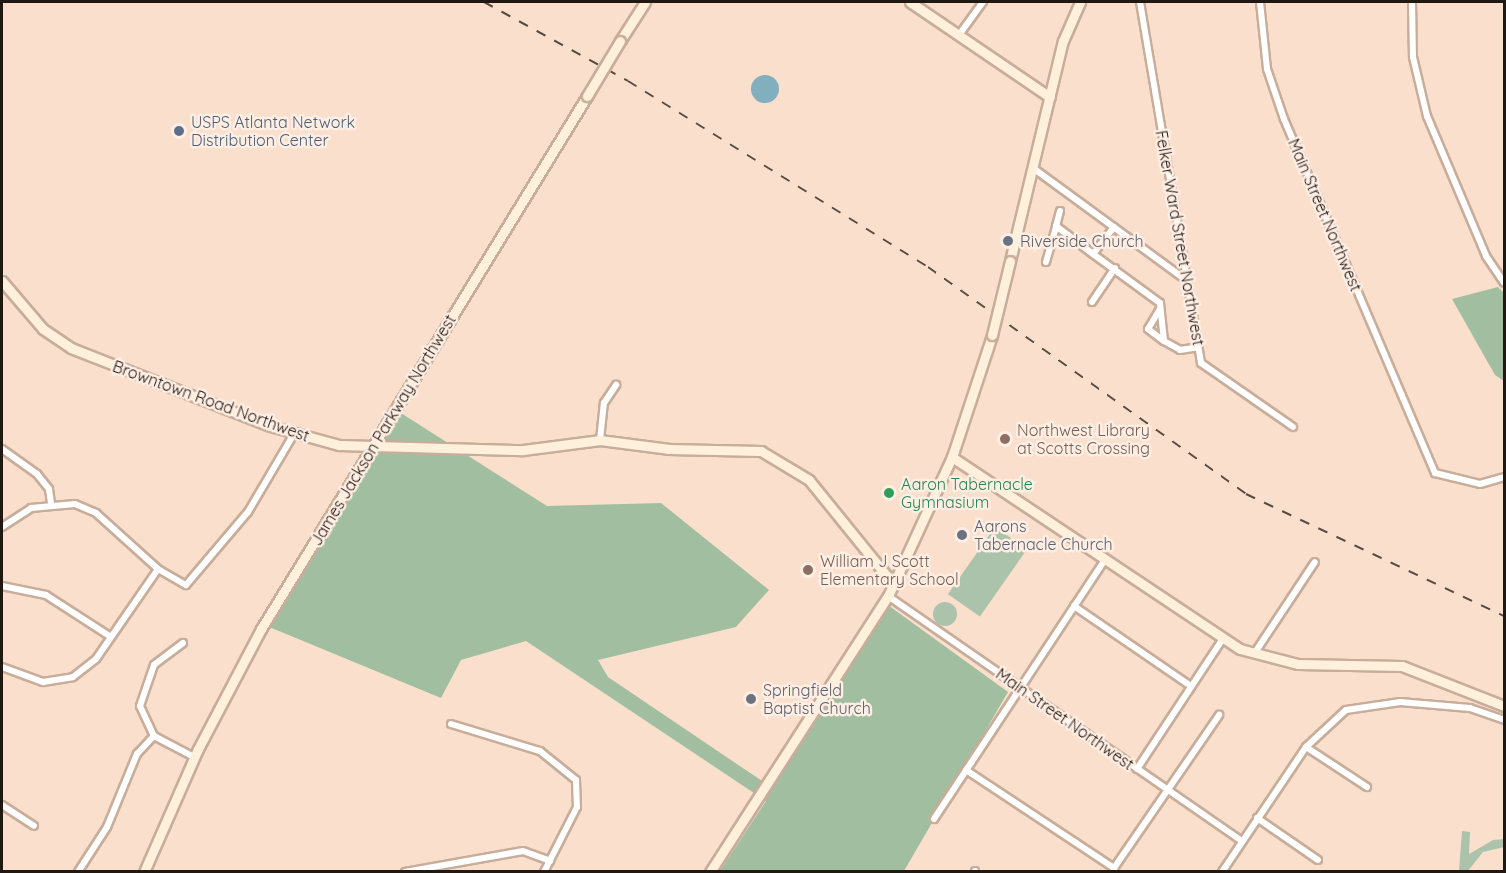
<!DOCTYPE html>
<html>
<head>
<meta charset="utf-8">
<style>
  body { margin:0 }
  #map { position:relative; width:1506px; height:873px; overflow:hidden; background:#fadfcc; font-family:Quicksand,sans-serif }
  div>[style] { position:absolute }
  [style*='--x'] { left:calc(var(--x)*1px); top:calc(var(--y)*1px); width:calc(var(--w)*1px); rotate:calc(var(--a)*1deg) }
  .green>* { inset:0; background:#acc3ab; transform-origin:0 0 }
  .round { border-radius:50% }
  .forest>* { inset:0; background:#a1bfa0 }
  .water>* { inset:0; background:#81afbe }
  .roads { filter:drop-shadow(2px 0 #c7ad9a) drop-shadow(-2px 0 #c7ad9a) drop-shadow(0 2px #c7ad9a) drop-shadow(0 -2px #c7ad9a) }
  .street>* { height:6px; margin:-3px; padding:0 3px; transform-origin:3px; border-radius:3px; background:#fff }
  .secondary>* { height:9px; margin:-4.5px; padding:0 4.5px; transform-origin:4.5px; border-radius:4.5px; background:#fff0db }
  .rail>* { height:2px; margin-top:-1px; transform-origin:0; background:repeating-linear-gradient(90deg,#584a40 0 10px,transparent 0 20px) }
  .bridges { filter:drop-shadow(2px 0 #c7ad9a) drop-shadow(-2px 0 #c7ad9a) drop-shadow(0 2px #c7ad9a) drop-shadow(0 -2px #c7ad9a) }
  .secondary-bridge>* { height:9px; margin:-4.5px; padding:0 4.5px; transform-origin:4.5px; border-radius:4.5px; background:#fff0db }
  .dots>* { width:16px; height:16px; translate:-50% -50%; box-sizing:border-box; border:3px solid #ffeee3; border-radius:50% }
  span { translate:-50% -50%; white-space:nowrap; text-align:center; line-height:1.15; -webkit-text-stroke:5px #ffeee3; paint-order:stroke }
  .service-label { font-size:16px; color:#4e5e75 }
  .left { translate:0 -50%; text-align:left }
  .street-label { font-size:16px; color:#211811 }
  .worship-label { font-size:16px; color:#5b616d }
  .education-label { font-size:16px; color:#785e54 }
  .leisure-label { font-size:16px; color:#27864d }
  .frame { position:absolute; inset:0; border:3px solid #211811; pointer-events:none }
</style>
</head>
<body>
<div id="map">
  <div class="green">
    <div style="left:995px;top:527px;width:39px;height:82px;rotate:35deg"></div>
    <div class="round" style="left:933px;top:602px;width:24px;height:24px"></div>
    <div style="clip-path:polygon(1462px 831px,1470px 832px,1469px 854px,1493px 840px,1504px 839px,1504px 847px,1483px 852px,1468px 871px,1459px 871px)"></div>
  </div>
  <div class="forest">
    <div style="clip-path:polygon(1498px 287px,1504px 293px,1504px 381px,1495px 375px,1452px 299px)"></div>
    <div style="clip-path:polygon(393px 408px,547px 506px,661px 503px,769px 590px,736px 627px,598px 660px,608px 677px,765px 783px,881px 600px,1008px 692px,904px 871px,720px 871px,766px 801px,526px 641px,461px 660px,441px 698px,262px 624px)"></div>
  </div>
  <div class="water">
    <div class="round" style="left:751px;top:75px;width:28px;height:28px"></div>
  </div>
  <div class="roads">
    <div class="street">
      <div style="--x:1140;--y:2;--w:366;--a:80.4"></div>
      <div style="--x:1201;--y:363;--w:112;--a:34.8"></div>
      <div style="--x:1260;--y:2;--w:67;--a:84"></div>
      <div style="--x:1267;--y:69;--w:53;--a:71.2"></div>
      <div style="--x:1284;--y:119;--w:385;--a:66.9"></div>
      <div style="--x:1435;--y:473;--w:46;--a:13.7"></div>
      <div style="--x:1480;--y:484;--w:25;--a:-16"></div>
      <div style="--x:1412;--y:2;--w:55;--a:89"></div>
      <div style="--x:1413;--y:57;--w:61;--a:76.7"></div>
      <div style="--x:1427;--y:116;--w:152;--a:67.1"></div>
      <div style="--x:1486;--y:256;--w:32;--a:56"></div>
      <div style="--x:959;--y:35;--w:41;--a:-54"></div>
      <div style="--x:1033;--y:168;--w:190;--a:36.2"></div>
      <div style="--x:1060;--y:211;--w:16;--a:105"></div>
      <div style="--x:1056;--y:226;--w:46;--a:37.1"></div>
      <div style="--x:1093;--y:254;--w:34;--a:-52"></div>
      <div style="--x:1093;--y:254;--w:83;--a:36.2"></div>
      <div style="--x:1160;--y:303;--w:38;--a:84"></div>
      <div style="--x:1164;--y:341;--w:18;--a:29"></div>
      <div style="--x:1180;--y:350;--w:18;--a:-9"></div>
      <div style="--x:1046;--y:262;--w:37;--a:-74"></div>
      <div style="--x:1092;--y:302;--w:41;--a:-55.9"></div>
      <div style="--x:1160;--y:309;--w:23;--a:121"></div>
      <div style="--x:1148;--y:329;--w:20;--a:37"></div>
      <div style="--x:600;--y:440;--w:37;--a:-84"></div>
      <div style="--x:604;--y:403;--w:22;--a:-56"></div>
      <div style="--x:2;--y:449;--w:43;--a:35.5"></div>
      <div style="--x:37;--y:474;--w:19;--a:51"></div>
      <div style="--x:49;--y:489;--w:14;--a:82"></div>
      <div style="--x:2;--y:527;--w:35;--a:-33"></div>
      <div style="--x:31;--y:508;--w:44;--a:-5.2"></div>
      <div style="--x:75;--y:504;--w:23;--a:23"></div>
      <div style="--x:96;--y:513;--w:84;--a:42.1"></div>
      <div style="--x:158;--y:569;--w:32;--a:30"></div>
      <div style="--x:186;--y:585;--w:96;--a:-49.7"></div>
      <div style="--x:248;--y:512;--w:91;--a:-59.5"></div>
      <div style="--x:2;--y:586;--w:45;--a:11.6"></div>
      <div style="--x:46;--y:595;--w:77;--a:32.9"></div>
      <div style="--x:888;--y:596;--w:431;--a:34.7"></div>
      <div style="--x:1074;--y:606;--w:142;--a:34.4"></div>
      <div style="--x:183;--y:643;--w:36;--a:143"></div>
      <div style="--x:154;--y:665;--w:43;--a:108.9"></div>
      <div style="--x:140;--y:706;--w:33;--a:65"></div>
      <div style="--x:154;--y:736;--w:45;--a:27.7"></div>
      <div style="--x:1254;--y:654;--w:110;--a:-56.5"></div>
      <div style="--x:2;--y:667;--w:44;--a:20.1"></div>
      <div style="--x:43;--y:682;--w:30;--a:-9"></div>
      <div style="--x:73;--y:677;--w:29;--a:-38"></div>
      <div style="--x:96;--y:659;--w:109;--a:-55.4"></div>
      <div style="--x:451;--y:724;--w:93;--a:16.9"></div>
      <div style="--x:540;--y:751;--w:46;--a:38.9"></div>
      <div style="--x:576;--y:780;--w:27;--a:88"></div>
      <div style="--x:577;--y:807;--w:73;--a:116.9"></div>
      <div style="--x:1306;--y:747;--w:73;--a:33.3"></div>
      <div style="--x:1137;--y:769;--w:154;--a:-56.6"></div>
      <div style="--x:966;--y:770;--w:178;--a:33.5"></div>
      <div style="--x:1114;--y:868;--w:186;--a:-55.5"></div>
      <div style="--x:2;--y:805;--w:38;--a:33"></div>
      <div style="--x:1257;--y:818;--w:74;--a:34.5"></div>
      <div style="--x:934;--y:819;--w:310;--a:-56.6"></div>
      <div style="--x:78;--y:872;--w:54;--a:-57.2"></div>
      <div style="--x:107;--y:827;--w:79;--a:-67.7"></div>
      <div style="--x:137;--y:754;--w:25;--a:-47"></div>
      <div style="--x:405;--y:872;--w:120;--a:-10.1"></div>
      <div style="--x:523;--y:851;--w:29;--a:20"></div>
      <div style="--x:975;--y:872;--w:1;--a:-90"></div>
      <div style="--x:1222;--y:872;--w:151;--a:-56.1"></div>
      <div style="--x:1306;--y:747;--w:54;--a:-42.8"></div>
      <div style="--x:1346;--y:710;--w:55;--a:-8.4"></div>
      <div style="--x:1400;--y:702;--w:70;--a:4.9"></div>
      <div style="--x:1470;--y:708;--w:36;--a:19"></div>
    </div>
    <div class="secondary">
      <div style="--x:910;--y:2;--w:169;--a:34.2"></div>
      <div style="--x:620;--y:41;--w:46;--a:-57.3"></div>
      <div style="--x:1010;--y:261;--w:226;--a:-76.5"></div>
      <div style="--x:1063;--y:41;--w:43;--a:-66.4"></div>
      <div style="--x:2;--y:281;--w:63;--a:49.5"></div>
      <div style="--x:43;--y:329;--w:34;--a:34"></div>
      <div style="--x:71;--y:348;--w:214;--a:21.4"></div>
      <div style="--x:270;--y:426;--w:72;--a:15.4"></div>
      <div style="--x:339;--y:445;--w:184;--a:1.6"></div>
      <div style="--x:523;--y:450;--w:78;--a:-7.4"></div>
      <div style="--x:600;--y:440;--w:70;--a:7.4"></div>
      <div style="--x:669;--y:449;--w:92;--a:1.2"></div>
      <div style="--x:761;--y:451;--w:56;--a:31.1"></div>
      <div style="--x:809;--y:480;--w:135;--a:51"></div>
      <div style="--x:952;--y:457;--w:346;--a:33.7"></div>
      <div style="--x:1240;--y:649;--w:60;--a:14.5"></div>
      <div style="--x:1298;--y:664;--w:104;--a:1.1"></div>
      <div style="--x:1402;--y:666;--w:110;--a:21.4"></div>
      <div style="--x:144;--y:872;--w:134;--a:-66.3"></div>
      <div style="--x:198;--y:749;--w:136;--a:-62.3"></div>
      <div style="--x:261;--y:629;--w:625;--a:-58.55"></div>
      <div style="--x:710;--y:872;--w:328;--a:-57.2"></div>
      <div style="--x:888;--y:596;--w:153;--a:-65.3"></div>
      <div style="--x:952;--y:457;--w:128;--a:-71.8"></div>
    </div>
  </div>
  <div class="rail">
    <div style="--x:484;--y:2;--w:164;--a:28.7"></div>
    <div style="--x:628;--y:81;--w:353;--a:31.8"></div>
    <div style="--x:928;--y:267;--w:391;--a:35.5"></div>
    <div style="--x:1246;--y:494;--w:285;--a:25.3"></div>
  </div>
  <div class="bridges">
    <div class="secondary-bridge">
      <div style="--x:587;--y:96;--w:64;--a:-59"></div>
      <div style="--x:992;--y:335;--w:76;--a:-76.3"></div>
    </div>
  </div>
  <div class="dots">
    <div style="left:179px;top:131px;background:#5c6f8a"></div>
    <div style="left:1008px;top:241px;background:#6b7280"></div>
    <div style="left:1005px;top:439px;background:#8d6e63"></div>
    <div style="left:889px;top:493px;background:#2e9e5b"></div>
    <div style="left:962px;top:535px;background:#6b7280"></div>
    <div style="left:808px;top:570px;background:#8d6e63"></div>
    <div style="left:751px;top:699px;background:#6b7280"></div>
  </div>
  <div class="service-label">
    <span class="left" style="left:191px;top:131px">USPS Atlanta Network<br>Distribution Center</span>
  </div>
  <div class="street-label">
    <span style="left:1325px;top:215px;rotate:67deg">Main Street Northwest</span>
    <span style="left:1180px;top:238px;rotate:80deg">Felker Ward Street Northwest</span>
    <span style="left:211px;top:401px;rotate:20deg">Browntown Road Northwest</span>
    <span style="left:383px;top:430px;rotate:-59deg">James Jackson Parkway Northwest</span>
    <span style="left:1065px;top:719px;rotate:35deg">Main Street Northwest</span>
  </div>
  <div class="worship-label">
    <span class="left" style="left:1020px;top:241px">Riverside Church</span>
    <span class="left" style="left:974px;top:535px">Aarons<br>Tabernacle Church</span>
    <span class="left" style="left:763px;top:699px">Springfield<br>Baptist Church</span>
  </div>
  <div class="education-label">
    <span class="left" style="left:1017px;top:439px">Northwest Library<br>at Scotts Crossing</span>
    <span class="left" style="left:820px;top:570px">William J Scott<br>Elementary School</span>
  </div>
  <div class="leisure-label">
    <span class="left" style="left:901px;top:493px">Aaron Tabernacle<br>Gymnasium</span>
  </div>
  <div class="frame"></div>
</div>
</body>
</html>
